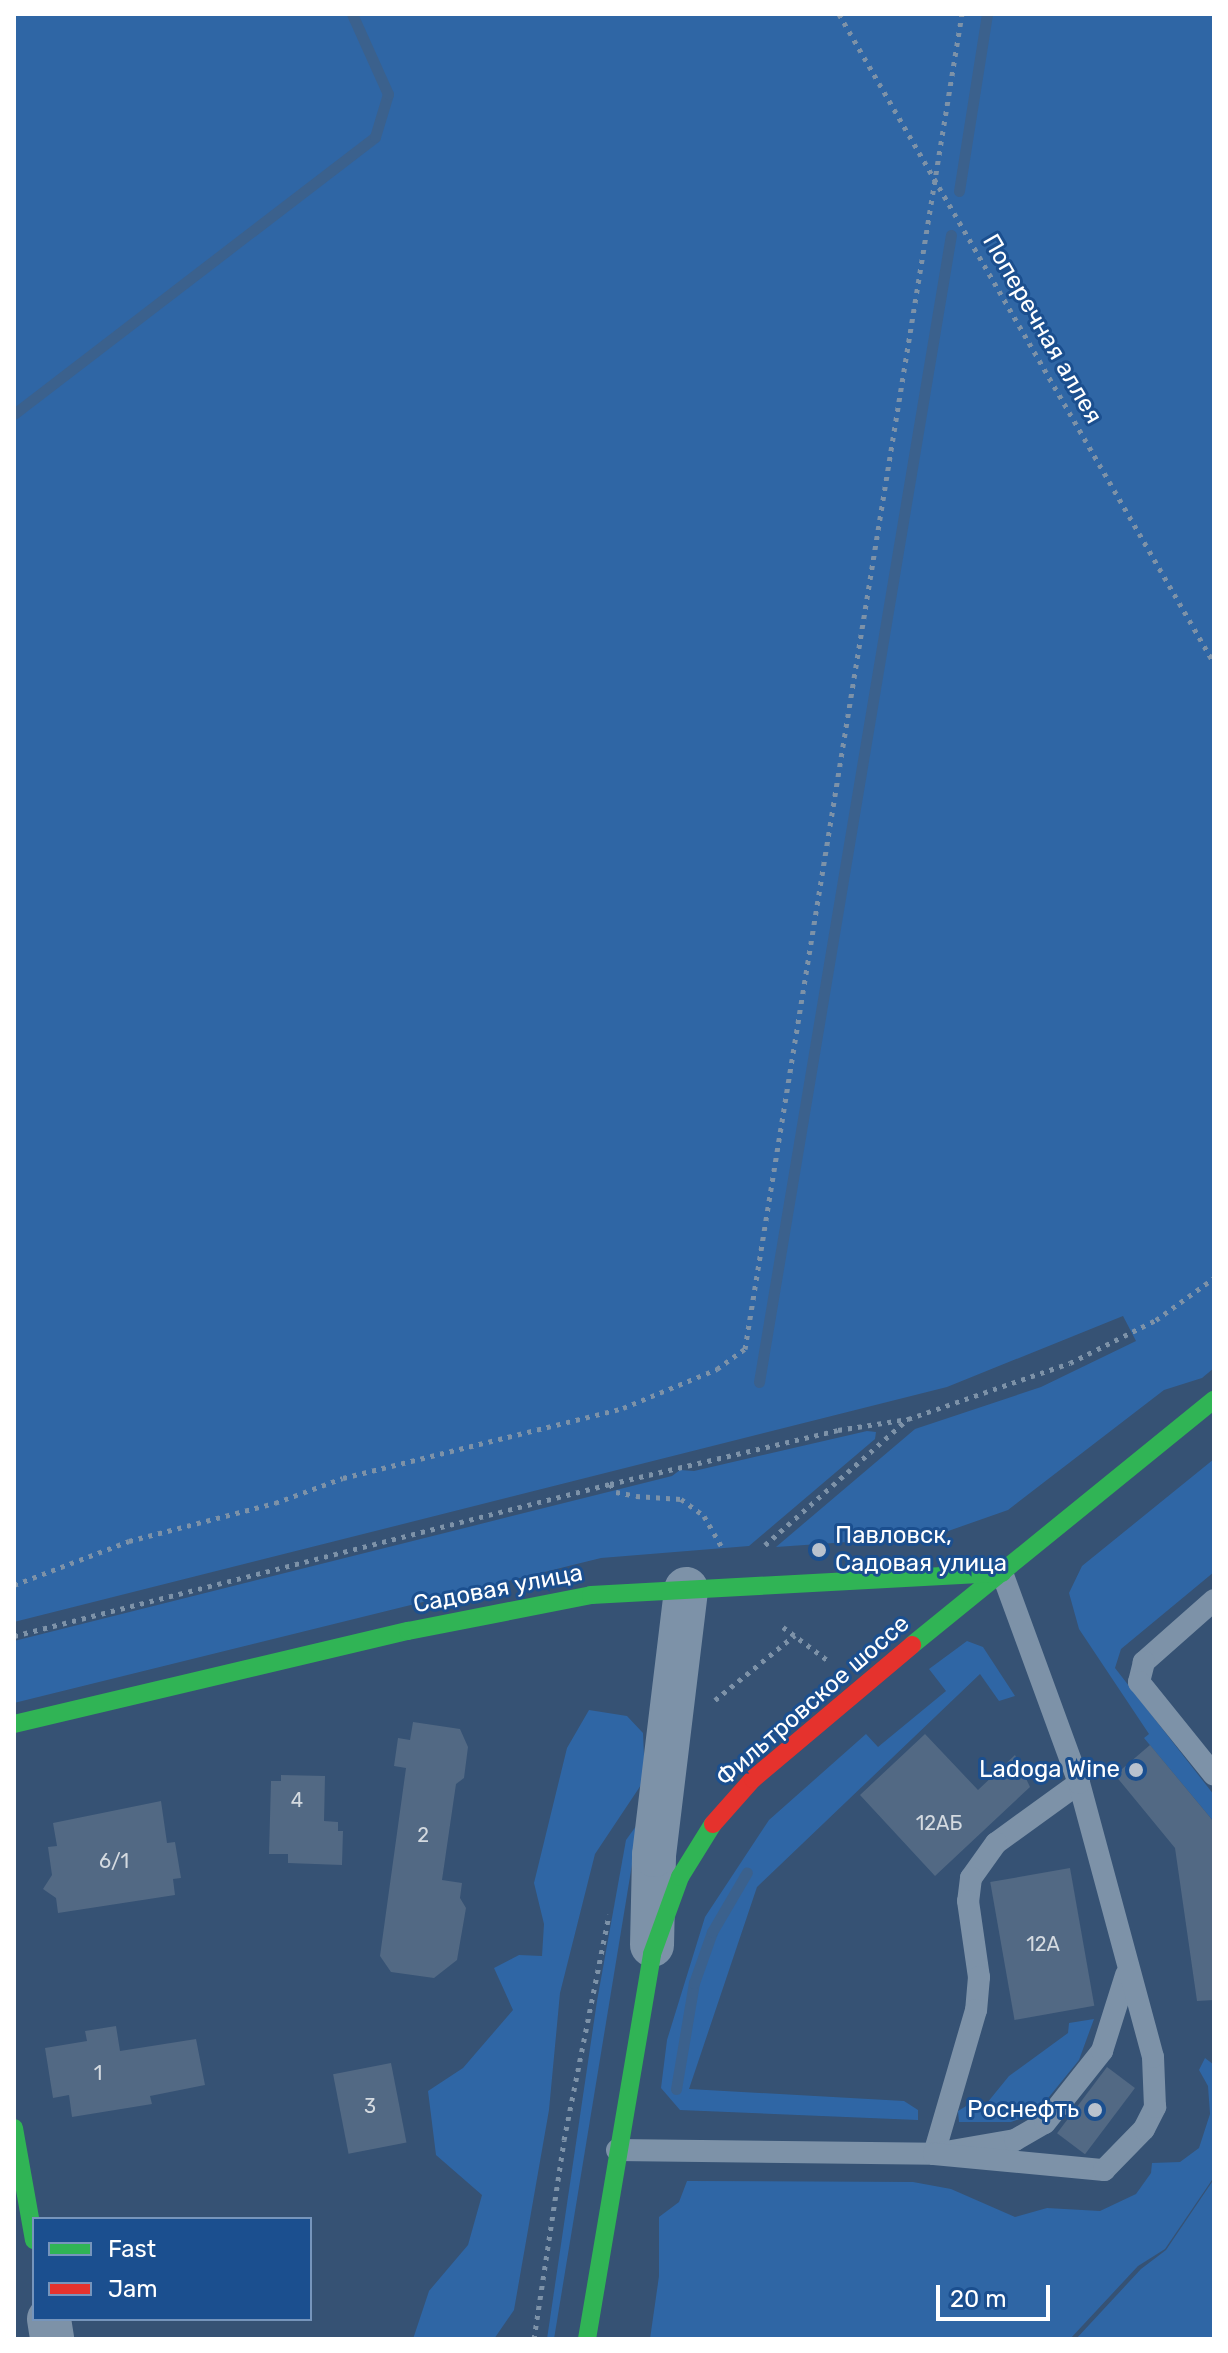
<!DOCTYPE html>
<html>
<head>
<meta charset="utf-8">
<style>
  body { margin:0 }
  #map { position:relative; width:1228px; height:2353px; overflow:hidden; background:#365274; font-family:Rubik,sans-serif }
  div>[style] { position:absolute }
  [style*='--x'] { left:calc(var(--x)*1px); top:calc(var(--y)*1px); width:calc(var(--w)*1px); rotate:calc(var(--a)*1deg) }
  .green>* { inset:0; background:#2f66a5 }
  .stream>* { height:11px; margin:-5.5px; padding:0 5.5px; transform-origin:5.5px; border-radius:5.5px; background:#3b618d }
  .building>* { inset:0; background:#526984; transform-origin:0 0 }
  .path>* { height:5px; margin-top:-2.5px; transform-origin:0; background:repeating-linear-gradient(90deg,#7d92a8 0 4px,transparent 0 10px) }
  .lane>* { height:22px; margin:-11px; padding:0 11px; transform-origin:11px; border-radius:11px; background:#7d92a8 }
  .street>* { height:44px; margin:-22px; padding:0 22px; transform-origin:22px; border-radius:22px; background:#7d92a8 }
  .fast>* { height:18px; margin:-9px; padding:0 9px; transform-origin:9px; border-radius:9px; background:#30b455 }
  .jam>* { height:18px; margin:-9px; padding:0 9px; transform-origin:9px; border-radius:9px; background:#e5322d }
  .dots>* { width:22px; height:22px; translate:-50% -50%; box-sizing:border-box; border:4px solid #1b4f8f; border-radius:50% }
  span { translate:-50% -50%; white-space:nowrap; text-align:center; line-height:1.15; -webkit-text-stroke:6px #1b4f8f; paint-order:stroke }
  .number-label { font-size:20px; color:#d4dae0 }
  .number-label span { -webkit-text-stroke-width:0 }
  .street-label { font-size:24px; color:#fff }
  .poi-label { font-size:24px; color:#fff }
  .left { translate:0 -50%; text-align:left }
  .right { translate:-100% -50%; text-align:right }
  .frame { position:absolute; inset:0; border:16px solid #fff; pointer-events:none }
  .legend { position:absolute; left:32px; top:2217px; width:280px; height:104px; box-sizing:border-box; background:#1b4f8f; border:2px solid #7695bc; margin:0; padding:10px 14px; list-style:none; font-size:24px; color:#fff }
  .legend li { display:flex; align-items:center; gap:16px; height:40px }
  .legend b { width:40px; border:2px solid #7695bc }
  .scale { position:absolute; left:936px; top:2285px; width:114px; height:36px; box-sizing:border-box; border:4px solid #fff; border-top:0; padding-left:10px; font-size:24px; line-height:28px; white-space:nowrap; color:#fff; -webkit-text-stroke:6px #1b4f8f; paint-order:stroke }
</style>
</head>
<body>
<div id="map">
  <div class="green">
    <div style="clip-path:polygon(14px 14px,1214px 14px,1214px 1368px,1202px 1378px,1164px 1390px,1008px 1510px,934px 1536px,776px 1547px,915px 1429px,1041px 1387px,1136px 1341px,1123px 1316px,947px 1387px,14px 1622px)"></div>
    <div style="clip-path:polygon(867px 1431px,876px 1432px,875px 1439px,749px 1546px,601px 1558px,14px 1703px,14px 1641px,672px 1476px,680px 1470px,694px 1471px)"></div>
    <div style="clip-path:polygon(1214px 1459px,1214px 1572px,1121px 1649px,1115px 1668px,1214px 1795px,1214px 1822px,1144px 1738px,1149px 1734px,1079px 1629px,1069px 1593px,1082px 1566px)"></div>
    <div style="clip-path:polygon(967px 1641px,983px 1647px,1015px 1696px,999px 1701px,980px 1674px,757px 1887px,689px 2089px,904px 2101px,918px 2110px,918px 2120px,680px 2110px,661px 2088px,667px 2040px,705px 1917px,769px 1820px,866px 1734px,878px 1747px,946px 1691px,929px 1669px)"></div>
    <div style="clip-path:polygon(589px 1710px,627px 1716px,643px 1733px,645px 1779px,595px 1854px,560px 1993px,549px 2110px,514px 2310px,494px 2339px,413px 2339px,429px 2291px,468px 2245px,482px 2195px,436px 2155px,428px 2091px,463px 2068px,513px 2010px,494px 1968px,519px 1955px,542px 1956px,544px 1924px,534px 1883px,567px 1748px)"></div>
    <div style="clip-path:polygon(639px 1822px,554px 2339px,547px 2339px,597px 2001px,626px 1840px)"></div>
    <div style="clip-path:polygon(1094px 2019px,1079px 2060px,1036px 2113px,1011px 2122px,959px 2122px,958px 2111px,971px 2103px,987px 2103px,1009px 2076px,1068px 2033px,1069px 2023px)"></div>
    <div style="clip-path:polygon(1205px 2058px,1214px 2065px,1214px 2177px,1165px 2249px,1138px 2266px,1070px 2339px,650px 2339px,659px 2276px,659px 2217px,679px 2202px,687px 2181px,913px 2182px,951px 2189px,1015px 2217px,1047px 2208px,1100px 2211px,1136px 2194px,1151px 2173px,1152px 2163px,1180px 2162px,1199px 2148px,1210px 2114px,1208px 2086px,1199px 2070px)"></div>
    <div style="clip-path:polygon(1214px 2179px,1214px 2339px,1076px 2339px,1141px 2269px,1166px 2250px)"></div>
  </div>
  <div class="stream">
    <div style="--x:959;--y:191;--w:179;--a:-81"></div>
    <div style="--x:14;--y:414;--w:455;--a:-37.5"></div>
    <div style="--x:375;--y:137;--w:45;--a:-73.2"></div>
    <div style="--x:388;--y:94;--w:88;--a:-114.2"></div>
    <div style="--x:759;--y:1382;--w:1163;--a:-80.5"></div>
    <div style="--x:676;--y:2089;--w:108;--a:-80.4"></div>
    <div style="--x:694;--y:1983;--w:54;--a:-70.6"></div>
    <div style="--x:712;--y:1932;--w:69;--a:-59.7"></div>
  </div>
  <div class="building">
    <div style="clip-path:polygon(413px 1722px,460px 1729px,468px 1747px,464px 1778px,456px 1784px,442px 1880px,462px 1883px,460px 1898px,466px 1908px,457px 1960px,434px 1978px,391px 1972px,380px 1956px,406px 1768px,394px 1766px,398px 1738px,410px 1740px)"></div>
    <div style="clip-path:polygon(925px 1734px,978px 1790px,1015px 1755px,1030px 1787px,935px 1876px,860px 1795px)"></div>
    <div style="clip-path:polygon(1150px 1745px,1214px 1822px,1214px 2000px,1197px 2001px,1175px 1848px,1115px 1775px)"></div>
    <div style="clip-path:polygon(281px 1775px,325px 1776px,324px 1821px,338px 1822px,338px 1831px,343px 1831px,342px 1865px,288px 1863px,288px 1854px,269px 1854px,271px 1781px,281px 1781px)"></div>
    <div style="clip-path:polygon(161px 1801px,167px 1843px,175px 1842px,181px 1878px,173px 1879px,175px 1895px,58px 1913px,56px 1898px,43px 1889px,52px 1875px,48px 1847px,57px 1846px,53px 1823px)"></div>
    <div style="left:1070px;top:1868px;width:140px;height:81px;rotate:80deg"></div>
    <div style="clip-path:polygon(116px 2026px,120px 2051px,196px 2039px,205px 2085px,150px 2096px,152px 2104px,72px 2117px,69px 2095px,53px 2098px,45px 2048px,87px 2041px,85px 2031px)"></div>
    <div style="left:391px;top:2063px;width:81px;height:59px;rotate:79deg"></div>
    <div style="left:1107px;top:2067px;width:35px;height:83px;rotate:37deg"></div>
  </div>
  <div class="path">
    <div style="--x:839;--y:14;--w:750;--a:59.98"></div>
    <div style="--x:610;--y:1484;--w:10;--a:53"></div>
    <div style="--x:616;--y:1492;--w:20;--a:11"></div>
    <div style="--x:636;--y:1496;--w:45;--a:3.8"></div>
    <div style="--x:681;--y:1499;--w:29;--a:36"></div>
    <div style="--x:704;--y:1516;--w:36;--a:60"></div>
    <div style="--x:765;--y:1545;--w:191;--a:-41.4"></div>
    <div style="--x:14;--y:1585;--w:123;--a:-20.9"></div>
    <div style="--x:129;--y:1541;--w:151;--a:-14.6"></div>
    <div style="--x:275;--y:1503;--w:72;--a:-20.2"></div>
    <div style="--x:343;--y:1478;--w:289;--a:-14"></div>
    <div style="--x:623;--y:1408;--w:102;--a:-22.5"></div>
    <div style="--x:717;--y:1369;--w:34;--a:-36"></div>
    <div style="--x:745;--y:1349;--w:1353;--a:-80.77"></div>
    <div style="--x:783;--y:1627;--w:59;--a:36.7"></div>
    <div style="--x:14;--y:1636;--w:615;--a:-14.31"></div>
    <div style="--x:610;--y:1484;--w:234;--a:-13.3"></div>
    <div style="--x:838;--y:1430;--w:71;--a:-8.9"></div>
    <div style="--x:908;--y:1419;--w:171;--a:-19.1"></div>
    <div style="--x:1070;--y:1363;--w:96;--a:-26.6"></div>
    <div style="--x:1156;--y:1320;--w:72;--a:-35.9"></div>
    <div style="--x:715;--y:1700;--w:103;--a:-39.1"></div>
    <div style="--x:534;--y:2339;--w:201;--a:-81.4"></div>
    <div style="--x:564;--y:2140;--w:230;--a:-78.7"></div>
  </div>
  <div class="lane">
    <div style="--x:1214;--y:1600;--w:94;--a:138.5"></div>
    <div style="--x:1144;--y:1662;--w:21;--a:104"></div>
    <div style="--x:1139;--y:1682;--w:119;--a:51.1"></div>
    <div style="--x:1079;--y:1783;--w:102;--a:144.1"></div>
    <div style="--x:996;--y:1843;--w:43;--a:125.5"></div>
    <div style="--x:971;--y:1878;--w:23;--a:97"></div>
    <div style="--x:968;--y:1901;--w:77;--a:81.8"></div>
    <div style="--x:979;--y:1977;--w:33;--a:95"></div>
    <div style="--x:976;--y:2010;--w:150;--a:106.3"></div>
    <div style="--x:934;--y:2154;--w:82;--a:-9.8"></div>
    <div style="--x:1015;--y:2140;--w:34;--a:-30"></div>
    <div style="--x:1045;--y:2123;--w:92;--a:-51.6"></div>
    <div style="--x:1102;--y:2051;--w:80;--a:-72.5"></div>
    <div style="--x:617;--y:2150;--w:317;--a:0.7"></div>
    <div style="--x:934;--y:2154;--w:171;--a:5.4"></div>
    <div style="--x:1104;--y:2170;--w:57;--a:-45.7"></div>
    <div style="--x:1144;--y:2129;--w:25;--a:-63"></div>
    <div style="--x:1155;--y:2107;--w:50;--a:-92.3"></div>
    <div style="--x:1153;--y:2057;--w:284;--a:-105.1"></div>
    <div style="--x:1079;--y:1783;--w:224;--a:-110.1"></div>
  </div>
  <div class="street">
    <div style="--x:652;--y:1945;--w:90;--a:-88.7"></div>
    <div style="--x:654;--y:1855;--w:268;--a:-83.1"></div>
    <div style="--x:49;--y:2319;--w:20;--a:81"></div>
  </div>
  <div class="fast">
    <div style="--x:912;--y:1645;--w:389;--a:-39.1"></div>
    <div style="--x:14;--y:1724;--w:405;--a:-13.3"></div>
    <div style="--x:408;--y:1631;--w:187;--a:-11.1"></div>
    <div style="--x:591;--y:1595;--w:412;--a:-3.1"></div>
    <div style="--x:14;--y:2128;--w:114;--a:79.9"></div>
    <div style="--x:587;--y:2339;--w:390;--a:-80.4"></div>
    <div style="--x:652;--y:1954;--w:82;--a:-70"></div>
    <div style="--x:680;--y:1877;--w:62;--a:-58.1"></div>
  </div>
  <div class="jam">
    <div style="--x:713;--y:1824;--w:60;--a:-48.4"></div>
    <div style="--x:753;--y:1779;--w:208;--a:-40.1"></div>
  </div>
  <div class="dots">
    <div style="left:819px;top:1550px;background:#b9c2ce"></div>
    <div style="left:1136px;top:1770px;background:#b9c2ce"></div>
    <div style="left:1095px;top:2110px;background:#b9c2ce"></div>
  </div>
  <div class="number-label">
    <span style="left:297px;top:1800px">4</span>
    <span style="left:939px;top:1823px">12АБ</span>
    <span style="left:423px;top:1835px">2</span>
    <span style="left:114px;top:1861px">6/1</span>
    <span style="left:1043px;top:1944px">12А</span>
    <span style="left:98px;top:2073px">1</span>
    <span style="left:370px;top:2106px">3</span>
  </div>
  <div class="street-label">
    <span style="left:1042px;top:329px;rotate:60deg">Поперечная аллея</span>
    <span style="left:498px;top:1589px;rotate:-11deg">Садовая улица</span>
    <span style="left:813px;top:1701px;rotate:-41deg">Фильтровское шоссе</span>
  </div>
  <div class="poi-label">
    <span class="left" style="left:835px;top:1550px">Павловск,<br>Садовая улица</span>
    <span class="right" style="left:1120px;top:1770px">Ladoga Wine</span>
    <span class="right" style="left:1079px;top:2110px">Роснефть</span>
  </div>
  <div class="frame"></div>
  <ul class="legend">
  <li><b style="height:10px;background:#30b455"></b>Fast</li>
  <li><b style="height:10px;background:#e5322d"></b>Jam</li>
  </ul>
  <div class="scale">20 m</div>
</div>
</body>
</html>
